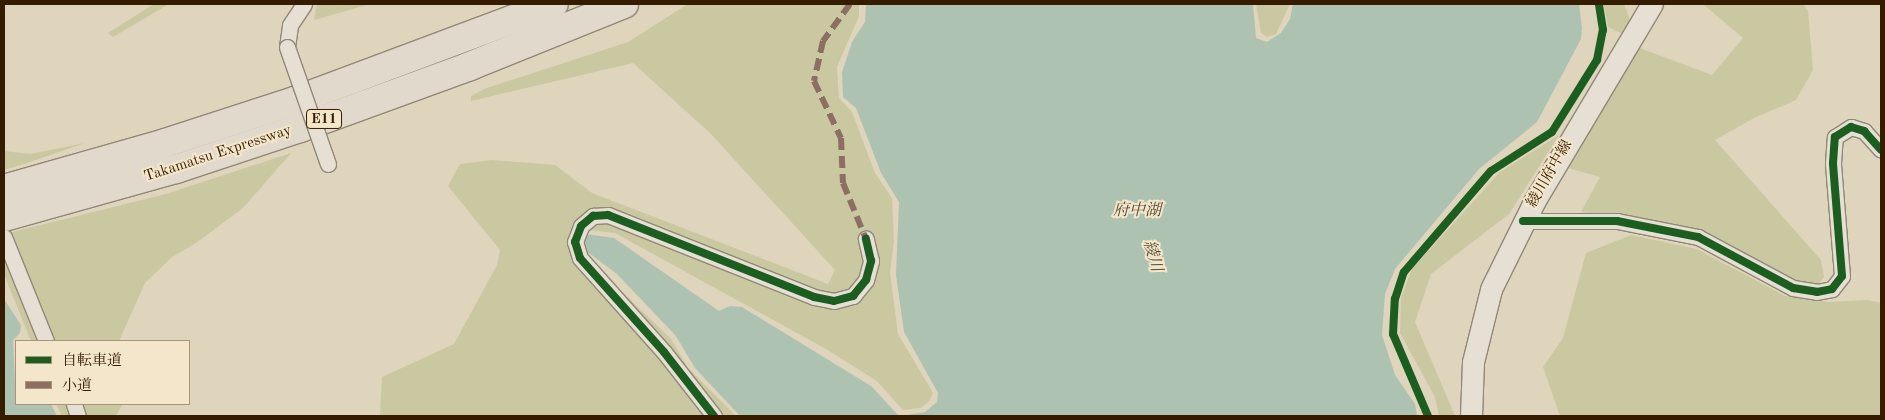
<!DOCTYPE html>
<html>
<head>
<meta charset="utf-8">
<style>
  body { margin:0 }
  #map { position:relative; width:1885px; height:420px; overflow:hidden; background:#dfd4bc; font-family:"Old Standard TT","Noto Serif JP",serif }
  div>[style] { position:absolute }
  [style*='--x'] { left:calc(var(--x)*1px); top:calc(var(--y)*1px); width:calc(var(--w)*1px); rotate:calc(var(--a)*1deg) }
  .green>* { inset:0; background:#cac8a0 }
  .water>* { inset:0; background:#aec2b2 }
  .roads { filter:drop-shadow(1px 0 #918776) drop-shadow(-1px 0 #918776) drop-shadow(0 1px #918776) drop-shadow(0 -1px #918776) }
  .minor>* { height:15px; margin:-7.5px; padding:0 7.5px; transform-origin:7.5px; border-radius:7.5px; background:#e5dfd4 }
  .secondary>* { height:21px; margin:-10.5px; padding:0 10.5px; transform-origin:10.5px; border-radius:10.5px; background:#e5dfd4 }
  .motorway>* { height:28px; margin:-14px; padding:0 14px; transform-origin:14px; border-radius:14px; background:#e1dacc }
  .bridges { filter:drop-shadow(1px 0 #918776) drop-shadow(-1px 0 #918776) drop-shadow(0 1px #918776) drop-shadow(0 -1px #918776) }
  .minor-bridge>* { height:15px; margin:-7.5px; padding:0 7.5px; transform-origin:7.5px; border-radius:7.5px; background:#e5dfd4 }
  .quiet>* { height:6px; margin-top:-3px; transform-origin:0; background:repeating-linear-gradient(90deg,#8d6e63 0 12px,transparent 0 18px) }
  .cycleway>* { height:8px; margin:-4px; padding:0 4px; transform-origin:4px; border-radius:4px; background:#1b5e20 }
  span { translate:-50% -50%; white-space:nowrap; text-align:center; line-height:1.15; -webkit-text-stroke:4px #f4e6ca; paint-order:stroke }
  .shield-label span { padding:1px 4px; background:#f4e6ca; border:1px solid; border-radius:4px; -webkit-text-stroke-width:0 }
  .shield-label { font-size:14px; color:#351b00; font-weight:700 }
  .street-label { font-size:15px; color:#351b00 }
  .water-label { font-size:16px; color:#534b34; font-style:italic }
  .frame { position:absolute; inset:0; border:5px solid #351b00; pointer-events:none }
  .legend { position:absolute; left:15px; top:340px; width:175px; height:65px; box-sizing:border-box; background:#f4e6ca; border:1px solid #a89579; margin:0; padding:6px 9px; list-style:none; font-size:15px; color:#351b00 }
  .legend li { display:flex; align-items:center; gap:10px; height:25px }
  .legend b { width:25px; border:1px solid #a89579 }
</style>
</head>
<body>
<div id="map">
  <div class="green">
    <div style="clip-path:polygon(154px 4px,169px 4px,113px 37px,108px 33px)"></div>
    <div style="clip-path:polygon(317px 4px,370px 4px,314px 20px)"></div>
    <div style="clip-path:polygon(688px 4px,859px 4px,859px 16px,837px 67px,839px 98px,852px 112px,875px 173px,892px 198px,894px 242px,890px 272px,898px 334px,933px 393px,929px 401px,921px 408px,903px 410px,877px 381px,826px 349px,615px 233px,575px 228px,585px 256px,671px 339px,688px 368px,736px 416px,380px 416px,382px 377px,454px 344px,497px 265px,500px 250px,448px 186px,460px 164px,492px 160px,555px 165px,592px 193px,828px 284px,835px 270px,711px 134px,633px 63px,471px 101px,471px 96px,484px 89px,628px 42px)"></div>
    <div style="clip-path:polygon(1256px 4px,1290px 4px,1276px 34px,1267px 37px,1261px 33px)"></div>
    <div style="clip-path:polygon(1604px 4px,1624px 4px,1630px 20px,1623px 34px,1608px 27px)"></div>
    <div style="clip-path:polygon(1703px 4px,1803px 4px,1808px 11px,1813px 70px,1796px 100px,1754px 118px,1715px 140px,1821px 260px,1824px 277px,1817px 286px,1792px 281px,1697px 228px,1581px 212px,1600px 177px,1564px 167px,1637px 47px,1712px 75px,1743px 38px)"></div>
    <div style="clip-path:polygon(1559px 135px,1509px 214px,1431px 274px,1415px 322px,1455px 416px,1439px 416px,1435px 397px,1400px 333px,1401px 298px,1412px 269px,1500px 172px)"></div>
    <div style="clip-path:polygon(85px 143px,27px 163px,4px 170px,4px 151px,30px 154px)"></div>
    <div style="clip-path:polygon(291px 153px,243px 208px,196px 243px,172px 257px,145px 283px,119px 341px,31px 341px,4px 274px,4px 234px,166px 194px)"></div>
    <div style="clip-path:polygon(1631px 235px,1697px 249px,1785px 296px,1829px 302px,1868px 300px,1881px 303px,1881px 416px,1560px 416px,1543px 367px,1563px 338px,1586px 253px)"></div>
    <div style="clip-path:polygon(56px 404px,121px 404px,122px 405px,116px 416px,62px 416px)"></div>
  </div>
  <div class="water">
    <div style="clip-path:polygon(866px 4px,1253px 4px,1256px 38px,1267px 42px,1281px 33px,1290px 19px,1293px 4px,1579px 4px,1582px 28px,1581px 39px,1537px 122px,1479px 169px,1395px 269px,1385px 294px,1382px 335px,1395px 375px,1415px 404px,1417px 416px,901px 416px,925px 412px,937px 402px,938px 393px,904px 332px,896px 275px,899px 202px,881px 173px,856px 108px,843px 97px,842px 72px,852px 42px,865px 22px)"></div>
    <div style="clip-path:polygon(579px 233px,614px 238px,719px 311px,730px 306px,742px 307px,871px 386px,899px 416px,740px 416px,695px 368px,676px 336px,617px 274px,581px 247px)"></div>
    <div style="clip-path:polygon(4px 299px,21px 325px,20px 333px,13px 340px,16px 404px,51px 404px,57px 416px,4px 416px)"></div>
  </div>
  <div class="roads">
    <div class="minor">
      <div style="--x:287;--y:47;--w:22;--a:-82"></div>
      <div style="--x:290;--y:25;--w:25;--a:-56"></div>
      <div style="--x:1523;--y:221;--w:94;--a:0"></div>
      <div style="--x:1617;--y:221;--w:83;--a:11.2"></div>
      <div style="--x:1698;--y:237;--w:108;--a:28.2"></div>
      <div style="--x:1793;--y:288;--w:24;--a:9"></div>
      <div style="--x:1817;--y:292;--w:15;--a:-11"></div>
      <div style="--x:1832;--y:289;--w:16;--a:-52"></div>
      <div style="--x:1842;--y:276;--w:113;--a:-94.6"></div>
      <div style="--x:1833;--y:163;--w:26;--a:-86"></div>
      <div style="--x:1835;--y:137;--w:19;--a:-32"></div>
      <div style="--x:1851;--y:127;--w:14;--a:17"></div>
      <div style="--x:1864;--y:131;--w:25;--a:48"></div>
      <div style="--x:4;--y:237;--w:112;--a:68"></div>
      <div style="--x:74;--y:404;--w:13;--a:72"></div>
      <div style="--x:714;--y:416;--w:81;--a:-128"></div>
      <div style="--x:664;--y:352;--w:126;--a:-131.8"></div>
      <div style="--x:580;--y:258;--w:17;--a:-107"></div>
      <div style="--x:575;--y:242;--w:17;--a:-69"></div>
      <div style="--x:581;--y:226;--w:16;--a:-40"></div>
      <div style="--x:593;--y:216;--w:15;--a:-4"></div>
      <div style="--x:608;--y:215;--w:222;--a:21.7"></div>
      <div style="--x:814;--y:297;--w:20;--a:11"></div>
      <div style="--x:834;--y:301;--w:20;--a:-15"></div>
      <div style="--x:853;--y:296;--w:21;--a:-51"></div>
      <div style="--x:866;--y:280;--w:20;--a:-75"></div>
      <div style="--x:871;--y:261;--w:23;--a:-103"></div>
    </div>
    <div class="secondary">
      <div style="--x:1471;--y:416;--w:54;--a:-87.9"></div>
      <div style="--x:1473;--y:362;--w:75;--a:-76.1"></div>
      <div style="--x:1491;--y:289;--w:99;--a:-63.7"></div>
      <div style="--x:1535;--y:200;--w:228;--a:-59.2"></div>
    </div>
    <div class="motorway">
      <div style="--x:4;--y:189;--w:167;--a:-15.9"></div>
      <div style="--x:165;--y:143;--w:139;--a:-18"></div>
      <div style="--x:297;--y:100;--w:274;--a:-20.5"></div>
      <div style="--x:4;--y:217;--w:179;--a:-15.6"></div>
      <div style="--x:176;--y:169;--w:131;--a:-18.3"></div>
      <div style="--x:300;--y:128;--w:181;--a:-20"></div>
      <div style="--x:470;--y:66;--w:166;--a:-21.9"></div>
    </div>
  </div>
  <div class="bridges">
    <div class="minor-bridge">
      <div style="--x:287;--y:47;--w:124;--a:70.7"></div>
    </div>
  </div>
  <div class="quiet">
    <div style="--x:850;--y:4;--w:46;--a:126.1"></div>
    <div style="--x:823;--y:41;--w:41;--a:102.7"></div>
    <div style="--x:814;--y:81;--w:63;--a:64.7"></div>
    <div style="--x:841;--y:138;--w:45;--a:87.5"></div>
    <div style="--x:843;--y:183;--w:61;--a:67.7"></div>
  </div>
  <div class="cycleway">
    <div style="--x:1523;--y:221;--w:94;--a:0"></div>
    <div style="--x:1617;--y:221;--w:83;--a:11.2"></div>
    <div style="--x:1698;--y:237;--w:108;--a:28.2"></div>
    <div style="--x:1793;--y:288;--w:24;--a:9"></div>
    <div style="--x:1817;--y:292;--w:15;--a:-11"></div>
    <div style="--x:1832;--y:289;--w:16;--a:-52"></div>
    <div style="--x:1842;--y:276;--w:113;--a:-94.6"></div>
    <div style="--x:1833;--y:163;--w:26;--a:-86"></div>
    <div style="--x:1835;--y:137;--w:19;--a:-32"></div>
    <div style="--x:1851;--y:127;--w:14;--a:17"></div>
    <div style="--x:1864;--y:131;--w:25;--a:48"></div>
    <div style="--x:714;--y:416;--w:81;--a:-128"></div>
    <div style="--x:664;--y:352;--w:126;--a:-131.8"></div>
    <div style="--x:580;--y:258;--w:17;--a:-107"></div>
    <div style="--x:575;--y:242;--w:17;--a:-69"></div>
    <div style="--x:581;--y:226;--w:16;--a:-40"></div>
    <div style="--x:593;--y:216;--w:15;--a:-4"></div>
    <div style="--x:608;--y:215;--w:222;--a:21.7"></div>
    <div style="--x:814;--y:297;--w:20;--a:11"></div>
    <div style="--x:834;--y:301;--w:20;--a:-15"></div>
    <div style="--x:853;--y:296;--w:21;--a:-51"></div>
    <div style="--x:866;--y:280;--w:20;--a:-75"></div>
    <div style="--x:871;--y:261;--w:23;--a:-103"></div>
    <div style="--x:1428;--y:416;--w:89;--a:-113.1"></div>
    <div style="--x:1393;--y:334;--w:35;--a:-87"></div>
    <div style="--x:1395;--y:299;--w:28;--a:-72"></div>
    <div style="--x:1404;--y:272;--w:133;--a:-49.3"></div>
    <div style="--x:1491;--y:171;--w:72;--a:-32.6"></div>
    <div style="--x:1552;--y:132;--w:85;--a:-58"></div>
    <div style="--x:1597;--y:60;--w:31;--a:-79"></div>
    <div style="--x:1603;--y:30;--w:26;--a:-99"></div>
  </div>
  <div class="shield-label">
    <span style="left:324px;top:119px">E11</span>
  </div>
  <div class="street-label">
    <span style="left:218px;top:154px;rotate:-18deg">Takamatsu Expressway</span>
    <span style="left:1550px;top:174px;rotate:-60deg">綾川府中線</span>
  </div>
  <div class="water-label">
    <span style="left:1137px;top:211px">府中湖</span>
    <span style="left:1152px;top:256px;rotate:74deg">綾川</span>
  </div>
  <div class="frame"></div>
  <ul class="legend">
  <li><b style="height:6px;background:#1b5e20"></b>自転車道</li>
  <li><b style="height:6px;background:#8d6e63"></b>小道</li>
  </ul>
</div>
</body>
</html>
